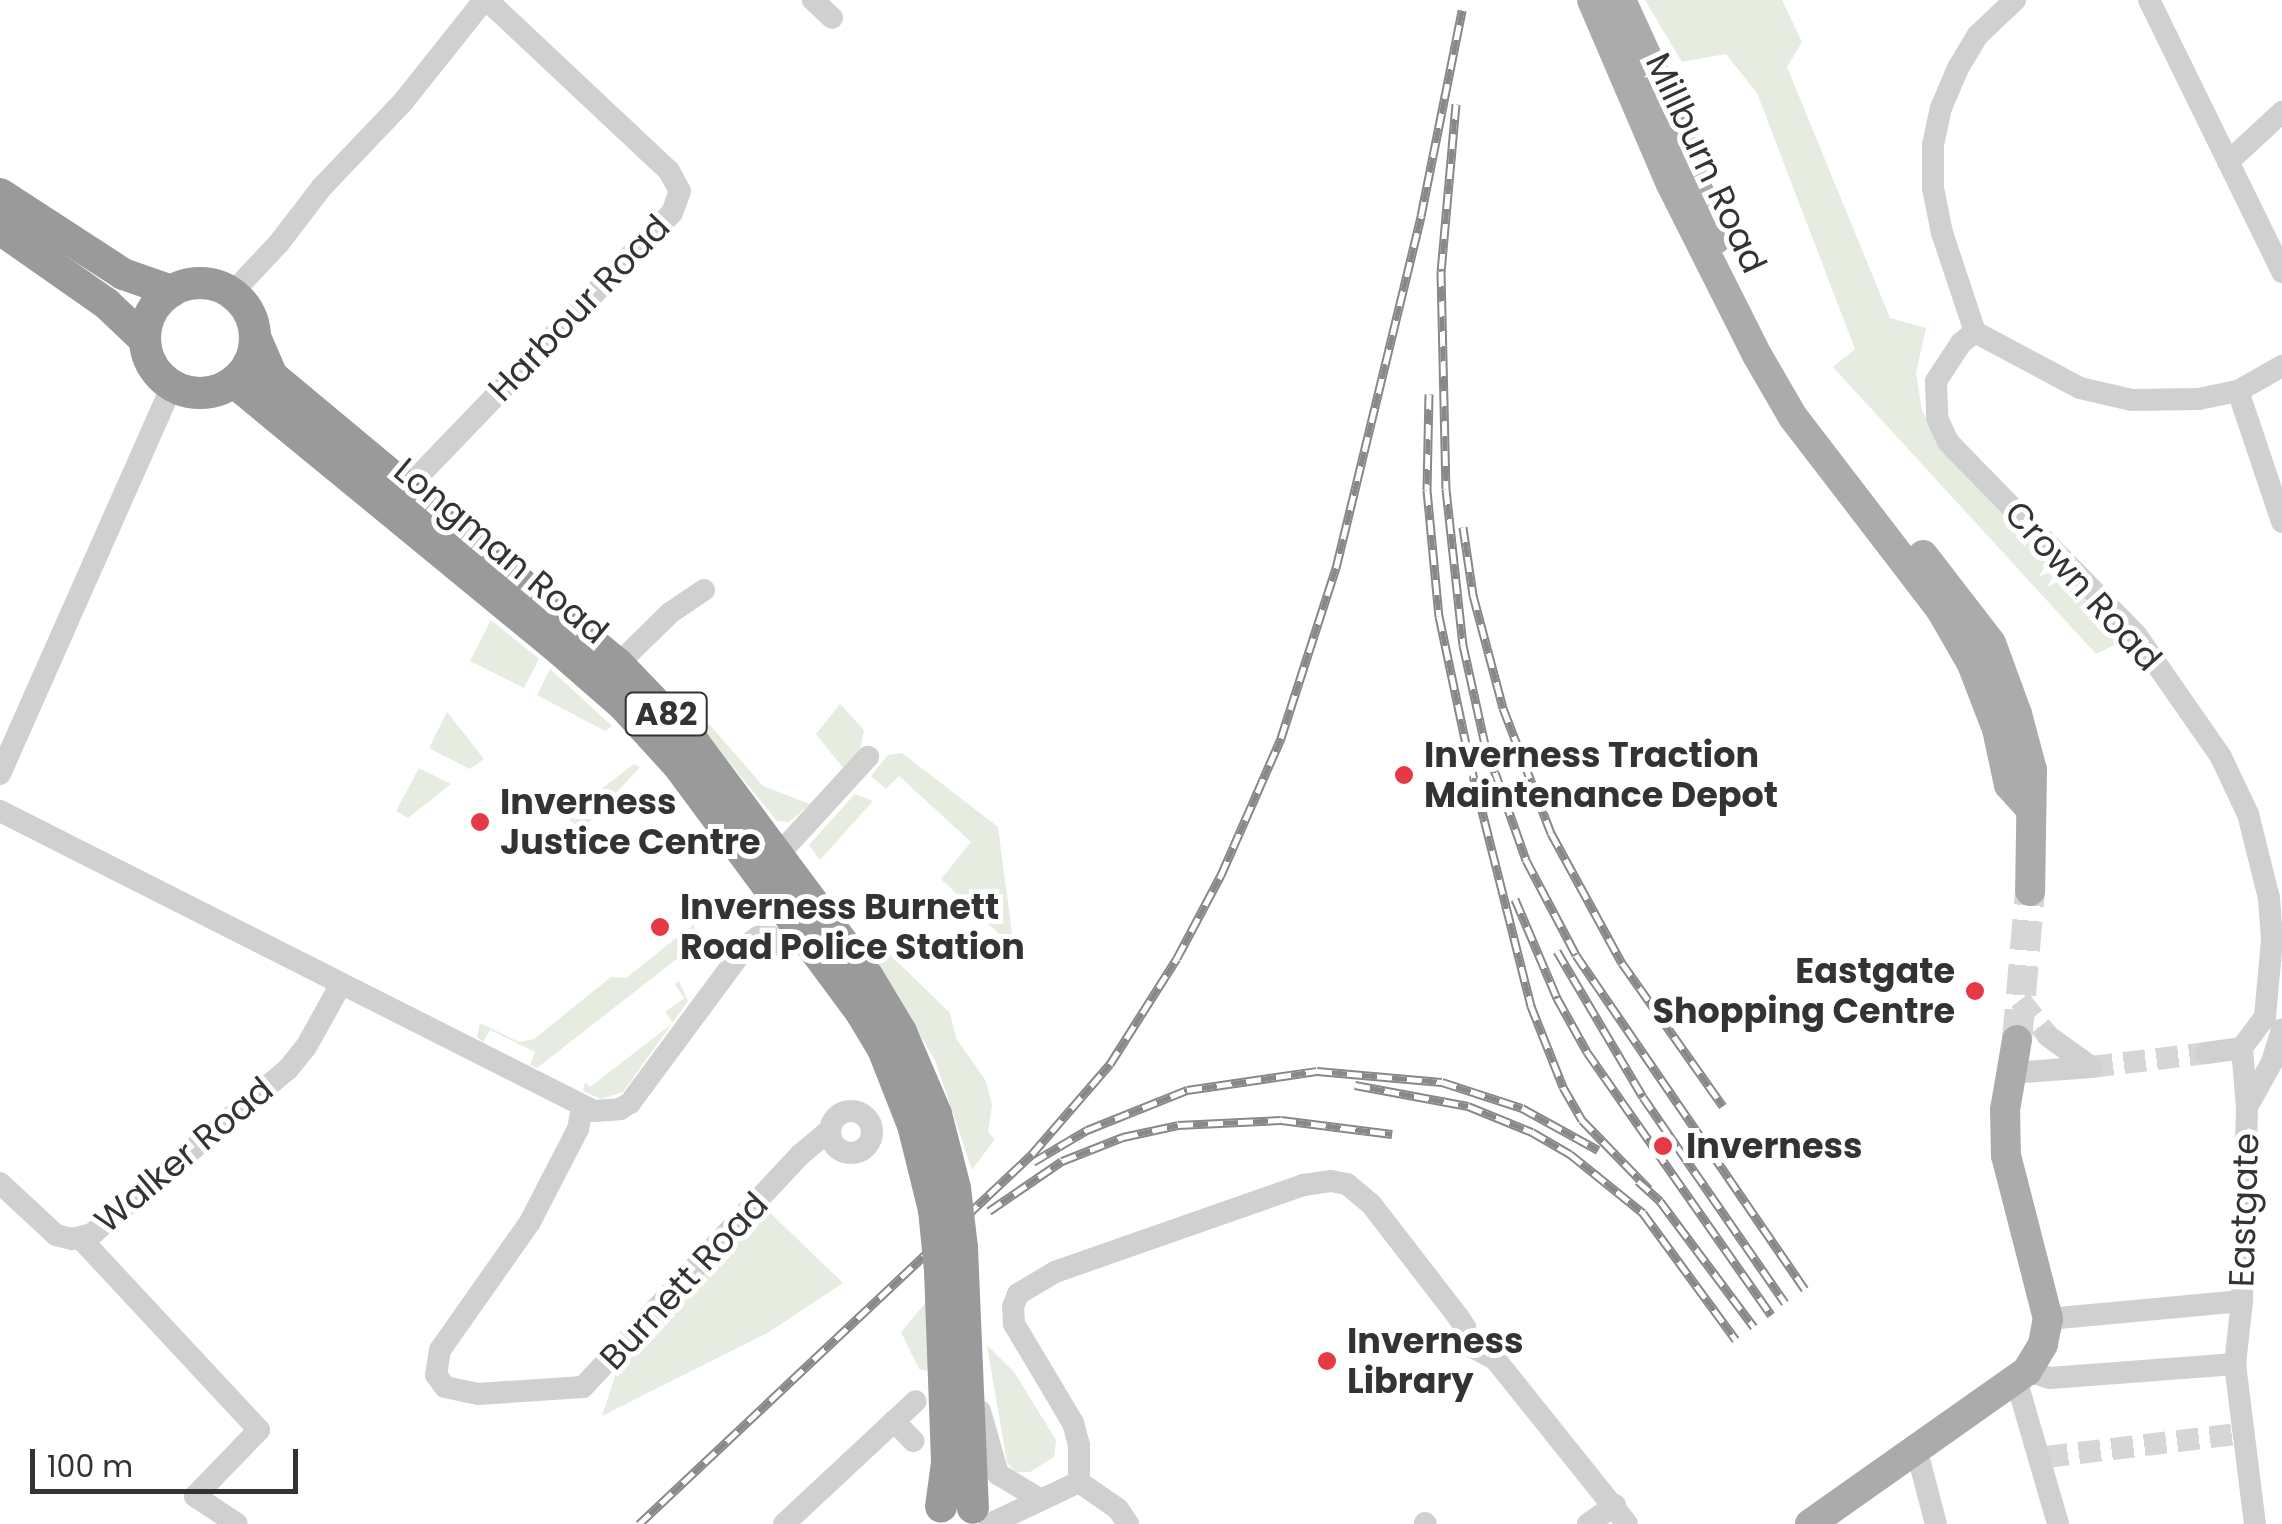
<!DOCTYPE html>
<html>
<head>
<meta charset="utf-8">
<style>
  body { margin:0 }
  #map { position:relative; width:2282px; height:1524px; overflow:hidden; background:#fff; font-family:Poppins,sans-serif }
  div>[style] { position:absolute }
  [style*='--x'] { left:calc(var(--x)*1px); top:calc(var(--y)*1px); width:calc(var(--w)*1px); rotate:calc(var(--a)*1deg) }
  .green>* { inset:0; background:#e6ecdf }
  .minor-tunnel>* { height:22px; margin-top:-11px; transform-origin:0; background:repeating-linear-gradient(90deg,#d6d6d6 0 22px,transparent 0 33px) }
  .major-tunnel>* { height:30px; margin-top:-15px; transform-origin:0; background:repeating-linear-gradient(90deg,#d6d6d6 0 30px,transparent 0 45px) }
  .minor>* { height:22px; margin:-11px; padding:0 11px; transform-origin:11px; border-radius:11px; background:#d0d0d0 }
  .minor>.ring { margin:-11px; padding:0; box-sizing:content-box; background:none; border:22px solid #d0d0d0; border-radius:50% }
  .major>* { height:30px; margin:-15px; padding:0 15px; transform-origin:15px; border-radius:15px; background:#ababab }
  .highway>* { height:32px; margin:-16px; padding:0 16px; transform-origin:16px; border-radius:16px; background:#9a9a9a }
  .highway>.ring { margin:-16px; padding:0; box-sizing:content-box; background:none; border:32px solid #9a9a9a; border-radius:50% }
  .rail>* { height:9px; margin-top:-4.5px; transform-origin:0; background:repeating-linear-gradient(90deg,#fff 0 15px,#888 0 30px); box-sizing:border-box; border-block:2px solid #888 }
  .highway-bridge>* { height:32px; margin:-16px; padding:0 16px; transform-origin:16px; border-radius:16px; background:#9a9a9a }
  .dots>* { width:28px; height:28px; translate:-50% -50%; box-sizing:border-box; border:5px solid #fff; border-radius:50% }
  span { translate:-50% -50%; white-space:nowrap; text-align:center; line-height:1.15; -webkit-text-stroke:10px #fff; paint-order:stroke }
  .shield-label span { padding:2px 8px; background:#fff; border:2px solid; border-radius:8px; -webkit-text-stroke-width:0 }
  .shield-label { font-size:32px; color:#333; font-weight:700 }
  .street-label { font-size:35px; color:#333 }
  .poi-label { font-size:35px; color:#333; font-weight:700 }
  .left { translate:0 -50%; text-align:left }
  .right { translate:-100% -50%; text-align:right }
  .scale { position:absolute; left:30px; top:1449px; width:268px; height:45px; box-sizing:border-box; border:5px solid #333; border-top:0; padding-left:12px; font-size:30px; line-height:35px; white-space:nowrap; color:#333; -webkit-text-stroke:8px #fff; paint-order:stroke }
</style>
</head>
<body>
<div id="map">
  <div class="green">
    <div style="clip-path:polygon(1645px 0,1782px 0,1802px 42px,1787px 67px,1890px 318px,1926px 328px,1916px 373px,1922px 411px,1951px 458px,2127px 639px,2096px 654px,1833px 367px,1855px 349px,1757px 93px,1726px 54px,1682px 62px)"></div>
    <div style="clip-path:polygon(491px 620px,539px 659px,524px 688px,470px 661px)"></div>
    <div style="clip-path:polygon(550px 669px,612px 726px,605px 731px,537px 695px)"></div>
    <div style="clip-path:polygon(840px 704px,864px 730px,860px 750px,844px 769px,816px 734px)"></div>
    <div style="clip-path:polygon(447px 712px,484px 759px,470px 769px,429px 748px)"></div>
    <div style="clip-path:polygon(709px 724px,763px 786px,810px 804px,789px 822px,777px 821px,703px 730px)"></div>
    <div style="clip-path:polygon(902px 753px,998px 827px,1014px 948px,941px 879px,971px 842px,899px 776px,886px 789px,871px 776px,888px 755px)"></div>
    <div style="clip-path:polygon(634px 764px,640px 767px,581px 831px,566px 816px)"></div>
    <div style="clip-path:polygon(419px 768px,451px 784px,408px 818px,396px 811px)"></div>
    <div style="clip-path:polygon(855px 794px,873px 801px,820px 860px,809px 845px)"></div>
    <div style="clip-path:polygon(694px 924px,697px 943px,537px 1068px,530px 1065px,535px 1052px,490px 1030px,483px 1042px,477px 1037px,480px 1023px,519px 1042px,534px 1039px,611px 977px,626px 978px)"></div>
    <div style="clip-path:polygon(880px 945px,950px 1013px,956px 1038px,986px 1081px,992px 1105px,988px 1132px,995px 1139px,972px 1170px,935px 1060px,872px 953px)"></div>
    <div style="clip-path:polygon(679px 981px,688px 1001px,623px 1092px,601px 1099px,583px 1091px,585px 1082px,590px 1087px,673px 1023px,665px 1012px,684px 998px,675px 984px)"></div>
    <div style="clip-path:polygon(763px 1206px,843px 1283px,769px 1332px,602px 1416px,619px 1364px)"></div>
    <div style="clip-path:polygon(926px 1302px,933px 1372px,919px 1369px,901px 1332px)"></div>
    <div style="clip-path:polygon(987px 1345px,1014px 1372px,1056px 1440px,1054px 1457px,1030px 1472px,1016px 1472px,1007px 1463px)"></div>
  </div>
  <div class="minor-tunnel">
    <div style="--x:2020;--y:1000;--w:46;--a:52.1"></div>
    <div style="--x:2091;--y:1067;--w:116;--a:-6.9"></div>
    <div style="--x:2046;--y:1457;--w:199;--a:-6.9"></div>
  </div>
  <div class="major-tunnel">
    <div style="--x:2017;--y:1040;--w:150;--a:-85"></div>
  </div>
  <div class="minor">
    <div style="--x:813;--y:0;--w:26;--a:43"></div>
    <div style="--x:2149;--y:0;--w:303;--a:63.9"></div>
    <div style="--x:2228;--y:162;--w:74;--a:-42.8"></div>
    <div style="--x:232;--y:293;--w:69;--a:-46.8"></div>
    <div style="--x:279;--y:243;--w:71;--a:-52.5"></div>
    <div style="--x:322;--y:187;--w:117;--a:-46.4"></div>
    <div style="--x:403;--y:102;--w:130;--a:-51.5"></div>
    <div style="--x:1975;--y:332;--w:18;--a:142"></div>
    <div style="--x:1961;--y:343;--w:45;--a:123.3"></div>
    <div style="--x:1936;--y:381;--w:37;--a:88"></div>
    <div style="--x:1937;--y:418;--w:26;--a:65"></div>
    <div style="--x:1948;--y:442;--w:271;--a:45.7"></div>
    <div style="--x:2137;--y:636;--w:147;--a:55.2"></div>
    <div style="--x:2221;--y:757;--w:63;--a:64.7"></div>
    <div style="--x:2248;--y:814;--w:87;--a:76"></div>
    <div style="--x:2269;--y:898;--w:42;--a:85.9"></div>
    <div style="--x:2272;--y:940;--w:77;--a:95.2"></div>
    <div style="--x:2265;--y:1017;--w:39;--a:127"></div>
    <div style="--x:2242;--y:1048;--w:36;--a:172"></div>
    <div style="--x:1975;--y:332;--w:104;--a:-108.4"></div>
    <div style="--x:1942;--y:233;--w:46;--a:-101.3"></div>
    <div style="--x:1933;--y:188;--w:43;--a:-90"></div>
    <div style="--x:1933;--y:145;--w:38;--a:-78"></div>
    <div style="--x:1941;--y:108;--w:43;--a:-67"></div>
    <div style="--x:1958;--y:68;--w:39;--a:-59"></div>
    <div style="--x:1978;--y:35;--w:51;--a:-43.4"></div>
    <div style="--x:1975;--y:332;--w:119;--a:28.1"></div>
    <div style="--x:2080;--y:388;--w:53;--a:13"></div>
    <div style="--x:2132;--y:400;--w:67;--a:-0.9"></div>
    <div style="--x:2199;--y:399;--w:40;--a:-12"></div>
    <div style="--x:2238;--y:391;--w:51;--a:-29.6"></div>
    <div style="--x:2238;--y:391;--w:138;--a:71.4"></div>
    <div style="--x:407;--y:488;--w:382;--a:-46.1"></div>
    <div style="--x:672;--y:213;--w:23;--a:-70"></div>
    <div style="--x:680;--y:191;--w:23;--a:-119"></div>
    <div style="--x:669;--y:171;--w:250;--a:-136.8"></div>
    <div style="--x:618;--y:664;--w:73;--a:-44.4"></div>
    <div style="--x:670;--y:613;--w:41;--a:-34.1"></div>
    <div style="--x:0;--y:774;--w:425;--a:-66.1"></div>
    <div style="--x:0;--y:811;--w:665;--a:26.8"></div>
    <div style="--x:594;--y:1111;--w:26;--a:-4"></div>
    <div style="--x:620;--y:1109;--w:12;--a:-31"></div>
    <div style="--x:630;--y:1103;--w:197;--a:-53.5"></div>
    <div style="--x:747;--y:945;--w:14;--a:-36"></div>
    <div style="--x:758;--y:937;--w:14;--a:0"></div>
    <div style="--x:772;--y:937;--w:17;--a:40"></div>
    <div style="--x:779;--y:854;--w:132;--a:-47.5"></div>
    <div style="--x:2048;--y:1036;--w:53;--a:35.8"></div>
    <div style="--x:2242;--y:1048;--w:59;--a:85.2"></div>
    <div style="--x:2247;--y:1107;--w:194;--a:91.5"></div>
    <div style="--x:2242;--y:1301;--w:63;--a:96.3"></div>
    <div style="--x:2235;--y:1364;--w:161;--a:82.9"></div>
    <div style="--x:2011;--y:1073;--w:80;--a:-4.3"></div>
    <div style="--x:582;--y:1107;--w:22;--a:100"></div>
    <div style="--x:578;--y:1129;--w:105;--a:117.3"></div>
    <div style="--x:530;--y:1222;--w:156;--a:125.1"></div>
    <div style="--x:440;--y:1350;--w:25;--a:99"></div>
    <div style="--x:436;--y:1375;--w:15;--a:53"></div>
    <div style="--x:445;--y:1387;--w:34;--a:12"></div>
    <div style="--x:478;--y:1394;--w:105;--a:-3.8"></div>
    <div style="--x:583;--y:1387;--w:318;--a:-46.9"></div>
    <div style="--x:800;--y:1155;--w:39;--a:-40"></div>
    <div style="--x:2247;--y:1107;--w:51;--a:-60.9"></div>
    <div style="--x:2272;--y:1062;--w:34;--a:-73"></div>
    <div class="ring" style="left:830px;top:1111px;width:20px;height:20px"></div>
    <div style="--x:0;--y:1183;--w:76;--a:42.9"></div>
    <div style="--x:56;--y:1235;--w:16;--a:14"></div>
    <div style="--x:72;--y:1239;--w:21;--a:-14"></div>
    <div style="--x:92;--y:1234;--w:256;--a:-40.1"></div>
    <div style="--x:288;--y:1069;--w:28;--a:-51"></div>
    <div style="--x:306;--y:1047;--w:72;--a:-60.9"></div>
    <div style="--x:81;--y:1239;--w:261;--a:47"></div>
    <div style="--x:259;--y:1430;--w:92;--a:134.1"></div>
    <div style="--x:195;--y:1496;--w:50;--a:33.7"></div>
    <div style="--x:2048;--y:1319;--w:195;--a:-5.3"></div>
    <div style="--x:2027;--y:1371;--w:24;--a:17"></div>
    <div style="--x:2050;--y:1378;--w:186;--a:-4.3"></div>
    <div style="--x:2016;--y:1379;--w:151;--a:73.8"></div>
    <div style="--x:980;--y:1411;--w:66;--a:74.1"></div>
    <div style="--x:998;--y:1474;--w:50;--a:31.2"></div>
    <div style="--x:894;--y:1421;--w:28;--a:46"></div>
    <div style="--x:1916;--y:1448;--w:79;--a:75.3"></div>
    <div style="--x:1079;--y:1482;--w:37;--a:-90"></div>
    <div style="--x:1079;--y:1445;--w:23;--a:-105"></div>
    <div style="--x:1073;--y:1423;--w:115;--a:-120.8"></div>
    <div style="--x:1014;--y:1324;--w:17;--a:-93"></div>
    <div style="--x:1013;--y:1307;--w:14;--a:-69"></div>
    <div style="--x:1018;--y:1294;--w:43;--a:-30.7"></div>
    <div style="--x:1055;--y:1272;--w:263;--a:-19.3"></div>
    <div style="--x:1303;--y:1185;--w:28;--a:-8"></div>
    <div style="--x:1331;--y:1181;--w:16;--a:11"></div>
    <div style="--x:1347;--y:1184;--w:31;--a:40"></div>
    <div style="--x:1371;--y:1204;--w:144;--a:52.3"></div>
    <div style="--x:1459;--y:1318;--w:11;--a:56"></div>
    <div style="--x:1465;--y:1327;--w:16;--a:94"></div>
    <div style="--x:1464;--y:1343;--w:35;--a:27"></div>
    <div style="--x:1495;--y:1359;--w:211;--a:51.3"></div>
    <div style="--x:1079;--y:1482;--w:47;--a:34.7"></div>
    <div style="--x:1118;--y:1509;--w:18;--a:56"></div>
    <div style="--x:1425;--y:1523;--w:1;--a:45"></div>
    <div style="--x:784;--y:1524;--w:180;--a:-43"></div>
    <div style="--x:990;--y:1524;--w:98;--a:-25.3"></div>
    <div style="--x:1588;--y:1524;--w:33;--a:-35"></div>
  </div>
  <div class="major">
    <div style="--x:1592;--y:0;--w:200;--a:66.8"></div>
    <div style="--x:1671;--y:184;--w:191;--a:63.3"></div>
    <div style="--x:1757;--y:355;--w:72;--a:59.9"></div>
    <div style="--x:1793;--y:417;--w:243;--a:52.5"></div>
    <div style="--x:1941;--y:610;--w:62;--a:60.1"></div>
    <div style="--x:1972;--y:664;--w:70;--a:69"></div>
    <div style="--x:1997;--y:729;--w:57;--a:77.9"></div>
    <div style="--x:2009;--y:785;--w:31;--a:48"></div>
    <div style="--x:1621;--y:0;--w:91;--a:65.4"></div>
    <div style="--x:1659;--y:83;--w:166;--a:69.9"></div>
    <div style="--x:1923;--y:555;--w:111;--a:52.3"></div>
    <div style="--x:1991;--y:643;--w:76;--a:69.9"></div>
    <div style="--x:2017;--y:714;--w:58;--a:75"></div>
    <div style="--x:2032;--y:770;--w:121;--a:90.9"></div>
    <div style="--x:1810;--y:1524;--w:266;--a:-35.2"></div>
    <div style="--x:2027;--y:1371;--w:31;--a:-59"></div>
    <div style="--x:2043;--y:1344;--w:25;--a:-79"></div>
    <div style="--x:2048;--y:1319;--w:168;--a:-104.4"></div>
    <div style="--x:2006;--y:1156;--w:46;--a:-91.2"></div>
    <div style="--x:2005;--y:1110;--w:71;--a:-80.3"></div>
  </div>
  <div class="highway">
    <div style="--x:0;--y:194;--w:147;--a:33"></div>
    <div style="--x:123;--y:274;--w:52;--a:19.1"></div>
    <div style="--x:0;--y:229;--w:131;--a:35"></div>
    <div style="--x:107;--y:304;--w:52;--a:43.5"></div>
    <div class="ring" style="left:145px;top:283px;width:78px;height:78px"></div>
    <div style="--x:255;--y:337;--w:43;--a:66.4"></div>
    <div style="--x:272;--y:376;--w:450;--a:39.8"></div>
    <div style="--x:618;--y:664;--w:111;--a:46.1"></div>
    <div style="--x:695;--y:744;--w:290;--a:53.4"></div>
    <div style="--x:868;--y:977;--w:64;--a:59"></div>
    <div style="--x:901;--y:1032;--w:89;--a:66.9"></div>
    <div style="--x:936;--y:1114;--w:76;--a:75.6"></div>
    <div style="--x:234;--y:382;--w:422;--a:39.4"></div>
    <div style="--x:560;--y:650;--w:84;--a:41.1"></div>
    <div style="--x:623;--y:705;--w:81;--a:47.5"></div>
    <div style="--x:678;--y:765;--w:310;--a:53.5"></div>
    <div style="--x:862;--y:1014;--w:41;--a:59"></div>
    <div style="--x:883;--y:1049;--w:82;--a:68.5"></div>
    <div style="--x:913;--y:1125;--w:88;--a:76.1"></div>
    <div style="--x:962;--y:1248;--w:260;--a:87.6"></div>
    <div style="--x:940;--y:1270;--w:193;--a:87.9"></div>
    <div style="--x:947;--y:1463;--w:44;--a:97.8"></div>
  </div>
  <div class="rail">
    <div style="--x:1456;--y:104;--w:168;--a:95.1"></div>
    <div style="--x:1441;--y:271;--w:218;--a:88.7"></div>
    <div style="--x:1446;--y:489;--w:157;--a:83.8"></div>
    <div style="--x:1463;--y:645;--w:101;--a:77.5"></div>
    <div style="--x:1485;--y:744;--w:123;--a:70.5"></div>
    <div style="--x:1526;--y:860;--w:107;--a:62.2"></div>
    <div style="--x:1576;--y:955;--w:405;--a:55.6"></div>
    <div style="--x:1429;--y:394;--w:96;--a:91.2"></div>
    <div style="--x:1427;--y:490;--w:127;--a:84.6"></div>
    <div style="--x:1439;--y:616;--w:150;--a:78.1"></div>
    <div style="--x:1470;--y:763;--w:251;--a:75.9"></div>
    <div style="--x:1531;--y:1006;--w:87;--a:68.4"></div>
    <div style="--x:1563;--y:1087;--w:38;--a:60"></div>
    <div style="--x:1582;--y:1120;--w:96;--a:45.8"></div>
    <div style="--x:1463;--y:527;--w:69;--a:81.6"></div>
    <div style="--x:1473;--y:595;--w:117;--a:75.1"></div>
    <div style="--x:1503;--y:708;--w:134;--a:69"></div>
    <div style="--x:1551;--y:833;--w:148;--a:61.4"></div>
    <div style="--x:1622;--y:963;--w:175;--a:54.8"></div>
    <div style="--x:1515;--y:899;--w:108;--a:67"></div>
    <div style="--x:1557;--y:998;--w:62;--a:60.9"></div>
    <div style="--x:1587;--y:1052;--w:321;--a:55"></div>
    <div style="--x:1557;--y:951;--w:169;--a:59.5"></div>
    <div style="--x:1643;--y:1097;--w:250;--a:55.4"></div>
    <div style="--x:1355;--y:1085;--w:115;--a:10.5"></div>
    <div style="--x:1468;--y:1106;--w:69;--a:22.1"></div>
    <div style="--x:1532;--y:1132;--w:44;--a:30.1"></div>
    <div style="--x:1570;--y:1154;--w:94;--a:38.9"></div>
    <div style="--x:1643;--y:1213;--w:157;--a:53.8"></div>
    <div style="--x:1033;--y:1162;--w:63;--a:-30.7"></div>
    <div style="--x:1087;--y:1130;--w:108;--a:-21.8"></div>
    <div style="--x:1187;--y:1090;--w:131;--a:-8.3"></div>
    <div style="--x:1317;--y:1071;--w:125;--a:5"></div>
    <div style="--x:1442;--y:1082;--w:84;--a:18"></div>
    <div style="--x:1522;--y:1108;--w:87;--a:28.9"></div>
    <div style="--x:1638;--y:1181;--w:30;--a:42"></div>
    <div style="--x:1660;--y:1201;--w:157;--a:53.3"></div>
    <div style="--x:989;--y:1211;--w:88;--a:-34.4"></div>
    <div style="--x:1062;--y:1161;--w:66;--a:-21.5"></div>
    <div style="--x:1123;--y:1137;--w:56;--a:-12.3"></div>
    <div style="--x:1178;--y:1125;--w:103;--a:-2.8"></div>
    <div style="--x:1281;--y:1120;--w:112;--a:7.2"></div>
    <div style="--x:639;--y:1524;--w:540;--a:-43.27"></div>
    <div style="--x:1032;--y:1154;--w:119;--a:-49.1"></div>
    <div style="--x:1110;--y:1064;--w:125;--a:-57.7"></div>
    <div style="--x:1177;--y:958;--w:94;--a:-62.1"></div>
    <div style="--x:1221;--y:875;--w:150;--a:-66.3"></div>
    <div style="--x:1281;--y:738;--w:179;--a:-72.1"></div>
    <div style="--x:1336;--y:568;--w:362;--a:-76.4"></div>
    <div style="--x:1421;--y:216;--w:210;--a:-78.7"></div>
  </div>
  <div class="highway-bridge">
    <div style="--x:955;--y:1188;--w:60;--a:83.3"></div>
    <div style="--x:934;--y:1210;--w:60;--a:84.3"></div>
  </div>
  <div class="dots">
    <div style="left:1404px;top:775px;background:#e63946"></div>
    <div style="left:480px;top:822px;background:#e63946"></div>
    <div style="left:660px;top:927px;background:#e63946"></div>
    <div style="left:1975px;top:991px;background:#e63946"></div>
    <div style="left:1663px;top:1146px;background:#e63946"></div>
    <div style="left:1327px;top:1361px;background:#e63946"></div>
  </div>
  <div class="shield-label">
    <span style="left:666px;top:714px">A82</span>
  </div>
  <div class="street-label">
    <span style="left:1706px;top:163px;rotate:65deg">Millburn Road</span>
    <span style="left:579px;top:308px;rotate:-46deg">Harbour Road</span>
    <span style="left:501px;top:551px;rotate:40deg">Longman Road</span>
    <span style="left:2083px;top:586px;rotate:48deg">Crown Road</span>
    <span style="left:184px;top:1155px;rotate:-40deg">Walker Road</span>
    <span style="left:2244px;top:1210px;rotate:-88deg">Eastgate</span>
    <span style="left:684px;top:1281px;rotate:-47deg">Burnett Road</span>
  </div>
  <div class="poi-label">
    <span class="left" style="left:1424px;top:775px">Inverness Traction<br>Maintenance Depot</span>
    <span class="left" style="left:500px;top:822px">Inverness<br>Justice Centre</span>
    <span class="left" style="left:680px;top:927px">Inverness Burnett<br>Road Police Station</span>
    <span class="right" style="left:1955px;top:991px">Eastgate<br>Shopping Centre</span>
    <span class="left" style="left:1686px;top:1146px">Inverness</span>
    <span class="left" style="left:1347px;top:1361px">Inverness<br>Library</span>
  </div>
  <div class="scale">100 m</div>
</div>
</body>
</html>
